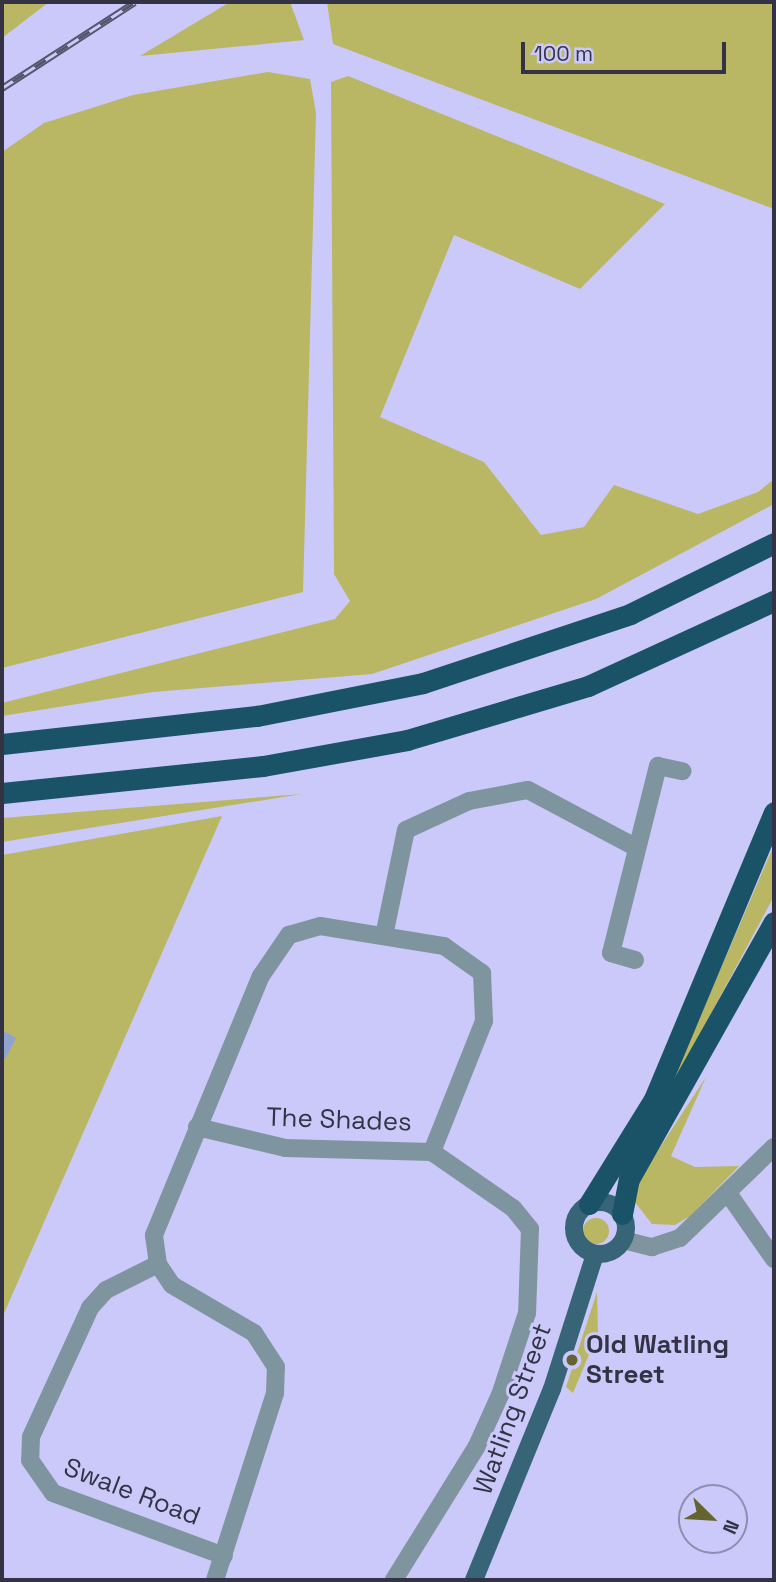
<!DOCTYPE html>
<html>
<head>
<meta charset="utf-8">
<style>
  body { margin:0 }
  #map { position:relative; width:776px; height:1582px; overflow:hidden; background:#cbc9f9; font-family:"Space Grotesk",sans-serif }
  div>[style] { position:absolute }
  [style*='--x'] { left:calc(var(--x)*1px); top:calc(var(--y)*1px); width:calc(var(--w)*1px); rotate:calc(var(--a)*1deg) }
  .green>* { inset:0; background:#b9b763 }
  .round { border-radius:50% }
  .building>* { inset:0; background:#90a2ce }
  .minor>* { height:18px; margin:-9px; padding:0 9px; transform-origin:9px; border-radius:9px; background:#7e95a0 }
  .major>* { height:18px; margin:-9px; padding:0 9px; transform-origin:9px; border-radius:9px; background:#386477 }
  .major>.ring { margin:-9px; padding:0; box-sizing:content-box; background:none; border:18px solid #386477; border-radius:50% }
  .highway>* { height:21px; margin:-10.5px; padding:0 10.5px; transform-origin:10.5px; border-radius:10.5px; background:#1a5368 }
  .rail>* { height:7px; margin-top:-3.5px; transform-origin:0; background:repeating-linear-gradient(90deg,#cbc9f9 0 13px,#56556e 0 26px); box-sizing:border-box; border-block:2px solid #56556e }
  .dots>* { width:19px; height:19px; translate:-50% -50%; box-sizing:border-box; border:4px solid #cbc9f9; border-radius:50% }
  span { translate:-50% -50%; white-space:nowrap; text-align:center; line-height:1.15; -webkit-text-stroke:6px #cbc9f9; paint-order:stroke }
  .street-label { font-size:26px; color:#343346 }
  .poi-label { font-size:26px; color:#343346; font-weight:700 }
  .left { translate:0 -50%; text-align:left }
  .frame { position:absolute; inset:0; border:4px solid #343346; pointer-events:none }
  .north { position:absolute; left:678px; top:1484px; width:70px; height:70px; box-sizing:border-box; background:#cbc9f9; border:2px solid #8f8db1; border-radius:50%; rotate:114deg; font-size:19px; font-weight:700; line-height:28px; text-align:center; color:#343346 }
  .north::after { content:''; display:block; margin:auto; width:24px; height:32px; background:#656431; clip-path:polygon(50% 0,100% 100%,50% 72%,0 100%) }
  .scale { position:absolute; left:521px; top:42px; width:205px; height:32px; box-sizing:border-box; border:4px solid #343346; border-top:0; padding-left:9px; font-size:21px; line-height:24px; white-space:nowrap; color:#343346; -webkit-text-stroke:5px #cbc9f9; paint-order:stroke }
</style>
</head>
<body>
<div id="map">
  <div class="green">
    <div style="clip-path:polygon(2px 2px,49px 2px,2px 38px)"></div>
    <div style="clip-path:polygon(230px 2px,290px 2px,304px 40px,140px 56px)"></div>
    <div style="clip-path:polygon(327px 2px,774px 2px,774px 209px,333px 44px)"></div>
    <div style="clip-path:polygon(268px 72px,310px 79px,316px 113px,303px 592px,2px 668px,2px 152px,44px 123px,133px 95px)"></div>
    <div style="clip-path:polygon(348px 76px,665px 204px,580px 289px,454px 235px,380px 417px,484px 462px,541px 535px,584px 527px,614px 485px,698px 514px,758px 492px,774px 479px,774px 504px,596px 599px,372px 674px,153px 692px,2px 716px,2px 703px,335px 619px,350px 601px,334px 574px,331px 82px)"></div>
    <div style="clip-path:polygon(302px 794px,2px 842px,2px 818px)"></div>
    <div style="clip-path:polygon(222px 816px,2px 1318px,2px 855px)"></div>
    <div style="clip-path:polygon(774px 845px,774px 896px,661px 1107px)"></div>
    <div style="clip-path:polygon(706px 1077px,671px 1156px,695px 1167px,739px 1166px,690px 1216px,675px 1225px,652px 1224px,634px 1201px,640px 1178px)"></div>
    <div class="round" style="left:583px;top:1218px;width:26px;height:26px"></div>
    <div style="clip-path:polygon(597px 1292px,598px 1333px,573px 1393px,566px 1387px)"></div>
  </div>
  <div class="building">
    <div style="clip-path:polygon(2px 1030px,16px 1038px,5px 1059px,2px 1057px)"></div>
  </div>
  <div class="minor">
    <div style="--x:384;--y:936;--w:108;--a:-78.3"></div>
    <div style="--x:406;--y:830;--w:69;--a:-24.7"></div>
    <div style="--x:469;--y:801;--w:60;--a:-10.6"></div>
    <div style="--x:528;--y:790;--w:123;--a:28"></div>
    <div style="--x:635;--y:960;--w:25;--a:-164"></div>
    <div style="--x:611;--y:953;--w:193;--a:-75.9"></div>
    <div style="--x:658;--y:766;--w:25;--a:12"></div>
    <div style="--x:197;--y:1127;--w:90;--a:13.4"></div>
    <div style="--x:285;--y:1148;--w:147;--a:1.6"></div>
    <div style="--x:432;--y:1152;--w:98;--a:34.7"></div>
    <div style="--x:513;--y:1208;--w:27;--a:51"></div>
    <div style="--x:530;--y:1229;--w:84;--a:92"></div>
    <div style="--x:527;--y:1313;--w:86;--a:108.2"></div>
    <div style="--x:500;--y:1395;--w:56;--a:114.3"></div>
    <div style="--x:477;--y:1446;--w:158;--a:121.8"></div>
    <div style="--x:730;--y:1196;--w:77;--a:55.1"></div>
    <div style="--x:623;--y:1240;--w:30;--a:14"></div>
    <div style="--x:652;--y:1247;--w:29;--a:-18"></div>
    <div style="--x:680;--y:1238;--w:131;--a:-44.1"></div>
    <div style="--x:158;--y:1264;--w:58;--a:153.4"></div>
    <div style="--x:106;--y:1290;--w:24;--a:132"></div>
    <div style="--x:90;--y:1308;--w:142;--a:114.6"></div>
    <div style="--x:31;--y:1437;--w:23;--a:92"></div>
    <div style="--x:30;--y:1460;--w:40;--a:55.1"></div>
    <div style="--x:53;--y:1493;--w:182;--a:20.2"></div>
    <div style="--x:215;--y:1580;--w:196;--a:-72.2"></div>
    <div style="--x:275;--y:1393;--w:26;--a:-88"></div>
    <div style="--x:276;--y:1367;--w:40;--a:-122.9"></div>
    <div style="--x:254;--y:1333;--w:95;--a:-149.7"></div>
    <div style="--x:172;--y:1285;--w:25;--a:-124"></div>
    <div style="--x:158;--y:1264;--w:29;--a:-98"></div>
    <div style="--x:154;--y:1235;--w:280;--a:-67.6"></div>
    <div style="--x:261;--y:976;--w:50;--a:-55.7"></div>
    <div style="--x:289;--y:935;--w:32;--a:-16"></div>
    <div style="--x:320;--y:926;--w:126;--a:9.2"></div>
    <div style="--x:444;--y:946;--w:47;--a:35.4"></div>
    <div style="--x:482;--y:973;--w:48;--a:87.6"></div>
    <div style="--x:484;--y:1021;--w:141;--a:111.7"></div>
  </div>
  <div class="major">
    <div class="ring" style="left:574px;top:1202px;width:34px;height:34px"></div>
    <div style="--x:474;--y:1580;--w:206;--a:-67.8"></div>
    <div style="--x:552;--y:1389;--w:142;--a:-72.3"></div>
  </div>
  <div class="highway">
    <div style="--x:2;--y:744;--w:257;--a:-6.3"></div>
    <div style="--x:257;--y:716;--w:169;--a:-11.2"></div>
    <div style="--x:423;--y:683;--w:218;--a:-18.4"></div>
    <div style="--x:630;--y:614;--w:161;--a:-26.2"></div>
    <div style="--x:2;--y:793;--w:262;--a:-5.9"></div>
    <div style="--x:263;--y:766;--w:146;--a:-10.2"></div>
    <div style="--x:407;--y:740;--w:189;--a:-16.6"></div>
    <div style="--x:588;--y:686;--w:205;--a:-24.6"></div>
    <div style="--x:589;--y:1204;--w:123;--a:-58.2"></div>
    <div style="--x:654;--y:1099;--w:311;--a:-67.3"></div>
    <div style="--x:622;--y:1214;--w:36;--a:-79"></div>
    <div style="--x:629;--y:1179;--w:295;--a:-60.6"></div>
  </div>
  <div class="rail">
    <div style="--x:2;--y:88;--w:158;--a:-32.9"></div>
  </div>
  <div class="dots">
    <div style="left:572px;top:1360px;background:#656431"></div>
  </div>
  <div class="street-label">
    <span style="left:339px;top:1120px;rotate:2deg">The Shades</span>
    <span style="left:513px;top:1409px;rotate:-70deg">Watling Street</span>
    <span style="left:132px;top:1492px;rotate:21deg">Swale Road</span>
  </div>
  <div class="poi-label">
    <span class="left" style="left:586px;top:1360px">Old Watling<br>Street</span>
  </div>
  <div class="frame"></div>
  <div class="north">N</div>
  <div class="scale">100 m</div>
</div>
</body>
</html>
